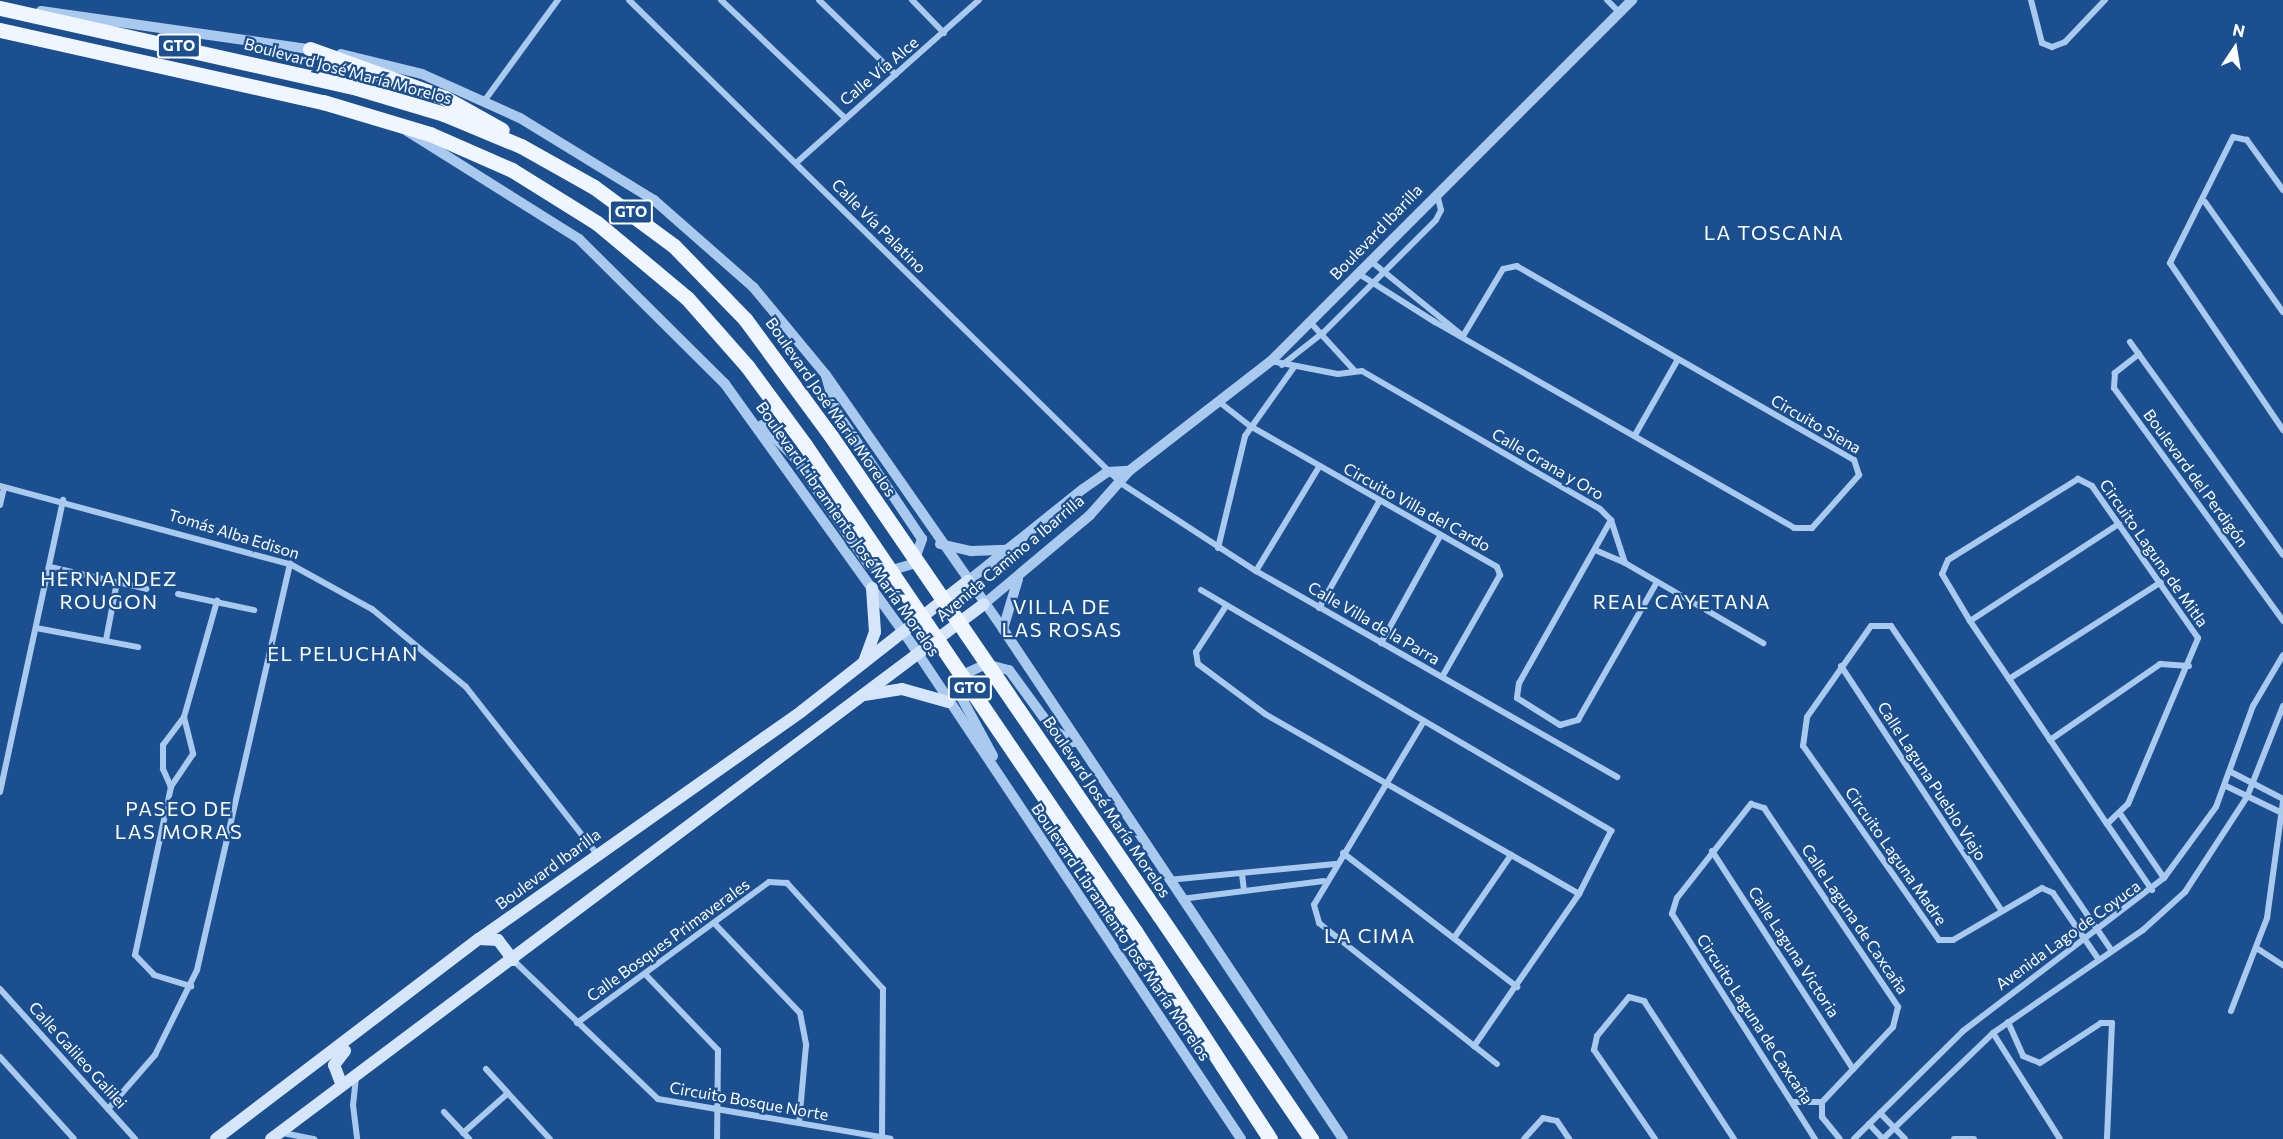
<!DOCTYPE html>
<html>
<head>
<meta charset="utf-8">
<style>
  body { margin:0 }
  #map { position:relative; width:2283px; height:1139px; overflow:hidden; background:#1b4f8f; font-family:Commissioner,sans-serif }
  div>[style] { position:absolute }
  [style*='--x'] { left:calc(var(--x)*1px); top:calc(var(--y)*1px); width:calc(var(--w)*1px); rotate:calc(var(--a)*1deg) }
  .minor>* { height:6px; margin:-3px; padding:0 3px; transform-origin:3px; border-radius:3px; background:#a9c9ee }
  .tertiary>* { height:10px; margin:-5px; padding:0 5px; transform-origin:5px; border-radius:5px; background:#a9c9ee }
  .secondary>* { height:12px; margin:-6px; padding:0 6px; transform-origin:6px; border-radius:6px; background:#d6e6fa }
  .primary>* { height:15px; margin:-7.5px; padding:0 7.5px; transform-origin:7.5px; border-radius:7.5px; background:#f0f6ff }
  .primary-bridge>* { height:15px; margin:-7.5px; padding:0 7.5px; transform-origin:7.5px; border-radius:7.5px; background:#f0f6ff }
  span { translate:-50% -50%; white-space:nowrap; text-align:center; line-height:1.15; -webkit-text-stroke:4.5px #1b4f8f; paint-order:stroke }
  .shield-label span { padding:2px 4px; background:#1b4f8f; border:2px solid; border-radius:4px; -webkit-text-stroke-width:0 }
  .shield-label { font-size:15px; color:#fff; font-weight:700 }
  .street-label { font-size:16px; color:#fff }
  .quarter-label { font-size:20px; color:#fff; letter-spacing:1.5px }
  .north { position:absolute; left:2205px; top:18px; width:60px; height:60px; -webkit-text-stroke:4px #1b4f8f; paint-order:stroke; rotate:12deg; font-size:16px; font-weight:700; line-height:24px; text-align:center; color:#fff }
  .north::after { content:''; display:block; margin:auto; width:21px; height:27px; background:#fff; clip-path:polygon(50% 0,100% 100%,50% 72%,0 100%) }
</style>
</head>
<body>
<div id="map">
  <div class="minor">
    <div style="--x:629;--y:0;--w:691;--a:44.47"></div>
    <div style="--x:1122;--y:484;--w:160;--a:33"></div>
    <div style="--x:1256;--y:571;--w:416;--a:29.7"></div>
    <div style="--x:721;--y:0;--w:171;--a:43.6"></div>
    <div style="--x:819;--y:0;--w:107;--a:44.2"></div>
    <div style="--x:912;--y:0;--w:46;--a:45.9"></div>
    <div style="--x:1607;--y:0;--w:17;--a:45"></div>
    <div style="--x:2031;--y:0;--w:44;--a:75.7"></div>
    <div style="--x:2042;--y:43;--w:11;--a:22"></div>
    <div style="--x:2052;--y:47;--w:14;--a:-21"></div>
    <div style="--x:2065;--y:42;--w:58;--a:-46.4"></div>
    <div style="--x:485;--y:100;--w:124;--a:-53.9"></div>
    <div style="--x:796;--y:163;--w:245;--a:-41.7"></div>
    <div style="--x:2283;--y:190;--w:62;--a:-125.8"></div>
    <div style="--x:2247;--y:140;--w:14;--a:-168"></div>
    <div style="--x:2233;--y:137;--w:141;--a:116.6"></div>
    <div style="--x:2170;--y:263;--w:202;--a:55.9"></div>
    <div style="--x:2205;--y:202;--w:135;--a:54.7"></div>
    <div style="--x:1359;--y:274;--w:90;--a:32.3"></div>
    <div style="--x:1435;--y:322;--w:414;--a:29.8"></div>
    <div style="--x:1794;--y:528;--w:18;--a:0"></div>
    <div style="--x:1812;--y:528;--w:71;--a:-48.4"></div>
    <div style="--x:1859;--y:475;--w:16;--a:-108"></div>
    <div style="--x:1854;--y:460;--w:389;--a:-150.1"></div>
    <div style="--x:1517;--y:266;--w:14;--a:168"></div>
    <div style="--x:1503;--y:269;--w:78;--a:120.8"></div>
    <div style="--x:1463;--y:336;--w:117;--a:-140.9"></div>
    <div style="--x:1310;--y:322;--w:65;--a:47.5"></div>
    <div style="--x:2130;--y:342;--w:262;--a:54.3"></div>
    <div style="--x:2139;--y:354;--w:31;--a:142"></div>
    <div style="--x:2115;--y:373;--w:15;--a:94"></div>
    <div style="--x:2114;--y:388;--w:288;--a:54"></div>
    <div style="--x:1271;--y:361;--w:68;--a:11"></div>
    <div style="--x:1338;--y:374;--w:24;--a:-7"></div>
    <div style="--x:1362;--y:371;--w:275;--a:30.1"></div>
    <div style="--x:1600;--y:509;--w:16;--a:45"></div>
    <div style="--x:1611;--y:520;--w:45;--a:72"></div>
    <div style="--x:1625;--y:563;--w:160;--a:30.1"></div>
    <div style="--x:1282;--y:365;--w:53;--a:-38.2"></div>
    <div style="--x:1324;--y:332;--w:158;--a:-45"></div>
    <div style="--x:1436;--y:220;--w:11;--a:-63"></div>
    <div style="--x:1441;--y:210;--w:16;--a:-104"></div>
    <div style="--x:1218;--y:401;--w:41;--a:38"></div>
    <div style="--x:1250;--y:426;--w:284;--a:29.7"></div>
    <div style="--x:1497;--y:567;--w:9;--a:69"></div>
    <div style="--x:1500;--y:575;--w:117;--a:119.6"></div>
    <div style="--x:1635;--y:435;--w:85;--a:-60.4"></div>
    <div style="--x:0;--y:486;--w:300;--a:15.1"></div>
    <div style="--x:290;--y:564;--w:94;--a:28.8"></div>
    <div style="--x:372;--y:609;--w:122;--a:39.7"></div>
    <div style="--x:466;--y:687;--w:212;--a:51.9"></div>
    <div style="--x:0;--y:505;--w:18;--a:-77"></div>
    <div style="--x:1611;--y:520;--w:187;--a:119.4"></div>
    <div style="--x:1519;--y:683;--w:15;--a:98"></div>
    <div style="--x:1517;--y:698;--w:51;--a:32.1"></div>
    <div style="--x:1560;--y:725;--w:19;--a:-16"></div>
    <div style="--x:1578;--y:720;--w:159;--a:-60.2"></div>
    <div style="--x:1218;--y:548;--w:115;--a:-76.4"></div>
    <div style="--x:1245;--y:436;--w:85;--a:-54.6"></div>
    <div style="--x:1595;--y:550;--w:33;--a:23"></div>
    <div style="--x:50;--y:567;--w:99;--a:12.8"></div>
    <div style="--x:1256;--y:571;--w:122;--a:-58.8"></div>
    <div style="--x:1201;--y:590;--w:476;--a:30.4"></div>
    <div style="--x:1611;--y:831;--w:71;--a:116.9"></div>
    <div style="--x:1579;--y:894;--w:185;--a:124.6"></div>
    <div style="--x:178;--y:594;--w:78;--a:11.9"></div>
    <div style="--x:1226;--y:606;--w:55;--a:123.1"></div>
    <div style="--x:1196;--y:652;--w:12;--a:81"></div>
    <div style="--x:1198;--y:664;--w:84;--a:36.7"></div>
    <div style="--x:1265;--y:714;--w:362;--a:29.8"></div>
    <div style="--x:1319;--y:608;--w:122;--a:-60.5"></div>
    <div style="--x:1970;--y:621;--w:178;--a:-33.1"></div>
    <div style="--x:36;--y:628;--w:104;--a:10.6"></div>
    <div style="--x:106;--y:640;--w:59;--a:-79.3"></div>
    <div style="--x:1381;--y:643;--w:122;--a:-61.1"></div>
    <div style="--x:1841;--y:666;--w:292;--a:56.7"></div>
    <div style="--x:2009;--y:679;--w:180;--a:-32.5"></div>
    <div style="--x:184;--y:717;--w:38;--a:76"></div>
    <div style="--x:193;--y:754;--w:40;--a:124"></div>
    <div style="--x:171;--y:787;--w:172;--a:102.1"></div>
    <div style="--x:135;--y:955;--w:28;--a:46"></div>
    <div style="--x:154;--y:975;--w:39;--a:17"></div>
    <div style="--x:1424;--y:721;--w:214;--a:120.9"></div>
    <div style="--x:1314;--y:905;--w:19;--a:74"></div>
    <div style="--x:1319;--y:923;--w:227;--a:38.4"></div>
    <div style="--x:2050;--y:740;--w:134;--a:-34.6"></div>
    <div style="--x:2160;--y:664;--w:29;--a:4"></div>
    <div style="--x:2231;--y:772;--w:59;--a:27.4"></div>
    <div style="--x:2226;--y:786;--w:60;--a:25.7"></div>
    <div style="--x:171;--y:787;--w:20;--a:-114"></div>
    <div style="--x:163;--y:769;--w:24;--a:-90"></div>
    <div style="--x:163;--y:745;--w:35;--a:-53"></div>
    <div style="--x:184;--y:717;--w:121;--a:-74.1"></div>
    <div style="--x:0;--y:792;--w:299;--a:-77.8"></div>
    <div style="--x:2121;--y:815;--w:76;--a:55.7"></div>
    <div style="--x:2107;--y:824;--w:29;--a:-44"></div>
    <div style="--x:2128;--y:804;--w:180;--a:-67.1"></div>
    <div style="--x:2198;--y:638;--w:185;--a:-124.9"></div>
    <div style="--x:2092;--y:486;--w:16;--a:-153"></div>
    <div style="--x:2078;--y:479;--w:153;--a:148.1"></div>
    <div style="--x:1948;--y:560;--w:15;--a:113"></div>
    <div style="--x:1942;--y:574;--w:55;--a:59.2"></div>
    <div style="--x:1970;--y:621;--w:245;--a:56"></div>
    <div style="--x:2107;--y:824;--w:80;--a:55.7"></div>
    <div style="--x:1712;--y:851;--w:260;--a:57.1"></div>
    <div style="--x:1343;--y:853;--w:220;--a:37.6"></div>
    <div style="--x:1242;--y:874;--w:17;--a:83"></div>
    <div style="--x:1168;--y:880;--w:168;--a:-5.5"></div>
    <div style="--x:1181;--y:899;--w:144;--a:-7.2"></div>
    <div style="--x:714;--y:923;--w:124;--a:46.3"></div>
    <div style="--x:800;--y:1013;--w:33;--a:79"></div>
    <div style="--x:806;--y:1045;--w:78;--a:95.1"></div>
    <div style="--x:1454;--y:938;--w:101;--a:-55.5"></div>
    <div style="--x:2258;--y:949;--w:30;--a:33"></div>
    <div style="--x:513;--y:960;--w:201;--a:43.8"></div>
    <div style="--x:658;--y:1099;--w:236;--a:9.7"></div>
    <div style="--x:2099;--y:960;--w:81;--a:-124.5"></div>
    <div style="--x:2053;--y:893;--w:12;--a:-156"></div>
    <div style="--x:2042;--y:888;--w:103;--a:149.7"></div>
    <div style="--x:1953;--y:940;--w:14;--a:180"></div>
    <div style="--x:1939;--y:940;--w:237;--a:-125"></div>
    <div style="--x:1803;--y:746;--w:29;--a:-82"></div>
    <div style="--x:1807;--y:717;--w:111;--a:-54.9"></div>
    <div style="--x:1871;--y:626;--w:20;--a:0"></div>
    <div style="--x:1891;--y:626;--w:393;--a:55.8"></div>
    <div style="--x:645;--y:974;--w:105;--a:46.2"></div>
    <div style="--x:718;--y:1050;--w:89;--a:90.6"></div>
    <div style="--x:0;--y:989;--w:202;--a:48"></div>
    <div style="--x:2231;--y:1011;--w:100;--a:-68.8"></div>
    <div style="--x:2267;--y:918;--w:118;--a:-82.2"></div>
    <div style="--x:2008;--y:1022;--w:37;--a:66"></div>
    <div style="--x:2023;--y:1056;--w:18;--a:22"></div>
    <div style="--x:2040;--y:1063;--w:73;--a:-33.3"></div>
    <div style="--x:2101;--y:1023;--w:11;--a:0"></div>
    <div style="--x:2112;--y:1023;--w:116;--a:92.5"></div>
    <div style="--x:577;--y:1023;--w:238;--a:-36.3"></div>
    <div style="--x:769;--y:882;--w:18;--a:3"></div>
    <div style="--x:787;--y:883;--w:143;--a:47.8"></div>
    <div style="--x:883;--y:989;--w:148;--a:90.4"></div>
    <div style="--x:1993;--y:1033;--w:125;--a:57.7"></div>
    <div style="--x:0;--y:1057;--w:110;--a:47.9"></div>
    <div style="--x:486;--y:1069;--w:95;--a:47.6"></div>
    <div style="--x:356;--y:1077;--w:28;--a:96"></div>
    <div style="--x:353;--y:1105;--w:34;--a:83"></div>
    <div style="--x:1794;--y:1102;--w:28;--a:0"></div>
    <div style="--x:108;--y:1109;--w:72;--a:-49"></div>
    <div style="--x:155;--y:1055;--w:95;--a:-63.7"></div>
    <div style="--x:197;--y:970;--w:417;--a:-77.1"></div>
    <div style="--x:444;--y:1112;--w:37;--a:47"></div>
    <div style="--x:1880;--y:1113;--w:36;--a:46"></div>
    <div style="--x:1869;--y:1124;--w:21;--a:47"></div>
    <div style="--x:1883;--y:1139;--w:153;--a:-43.9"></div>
    <div style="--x:1993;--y:1033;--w:182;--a:-34.5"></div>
    <div style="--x:2143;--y:930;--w:57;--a:-42.1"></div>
    <div style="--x:2185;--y:892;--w:113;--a:-56.9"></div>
    <div style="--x:2247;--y:797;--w:98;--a:-68.4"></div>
    <div style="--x:283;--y:1133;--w:32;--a:11"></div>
    <div style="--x:463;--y:1133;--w:60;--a:-41.6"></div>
    <div style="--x:1524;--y:1139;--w:28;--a:-48"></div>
    <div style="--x:1543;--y:1118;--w:14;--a:12"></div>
    <div style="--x:1557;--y:1121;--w:22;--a:56"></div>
    <div style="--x:1655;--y:1139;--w:108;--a:-124.4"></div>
    <div style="--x:1594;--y:1050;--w:14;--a:-78"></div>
    <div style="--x:1597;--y:1036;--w:50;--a:-50.6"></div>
    <div style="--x:1629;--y:997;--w:16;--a:15"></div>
    <div style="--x:1644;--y:1001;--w:165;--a:56.9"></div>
    <div style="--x:1815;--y:1139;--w:267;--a:-122.4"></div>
    <div style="--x:1672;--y:914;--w:17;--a:-73"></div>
    <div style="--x:1677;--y:898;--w:120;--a:-51.8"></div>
    <div style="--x:1751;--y:804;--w:14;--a:17"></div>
    <div style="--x:1764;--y:808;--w:240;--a:56"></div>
    <div style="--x:1898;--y:1007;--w:21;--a:104"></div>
    <div style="--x:1893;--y:1027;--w:103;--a:133.4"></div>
    <div style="--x:1822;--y:1102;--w:15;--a:90"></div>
    <div style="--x:1822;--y:1117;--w:28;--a:51"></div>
    <div style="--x:1854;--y:1139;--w:153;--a:-44.7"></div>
    <div style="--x:1963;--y:1031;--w:253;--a:-37.3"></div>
    <div style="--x:2164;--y:878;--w:88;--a:-53.8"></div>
    <div style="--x:2216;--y:807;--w:108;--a:-69.9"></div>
    <div style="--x:2253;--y:706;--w:59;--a:-59.5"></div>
    <div style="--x:1954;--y:1139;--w:20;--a:0"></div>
  </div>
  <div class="tertiary">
    <div style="--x:41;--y:11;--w:278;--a:8.1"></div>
    <div style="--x:341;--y:54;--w:83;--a:13.9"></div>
    <div style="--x:422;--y:74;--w:107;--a:24.2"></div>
    <div style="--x:520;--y:118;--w:157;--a:31.5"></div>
    <div style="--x:654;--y:200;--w:133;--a:41.3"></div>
    <div style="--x:754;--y:288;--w:113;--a:50.4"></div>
    <div style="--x:826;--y:375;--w:310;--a:55.1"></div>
    <div style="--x:1003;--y:629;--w:613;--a:56.31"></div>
    <div style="--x:407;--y:131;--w:203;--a:32.1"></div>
    <div style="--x:579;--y:239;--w:206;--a:44.8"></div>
    <div style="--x:725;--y:384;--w:322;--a:54.3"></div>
    <div style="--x:913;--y:646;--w:592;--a:56.36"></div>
    <div style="--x:762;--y:425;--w:45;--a:45"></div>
    <div style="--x:794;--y:457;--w:131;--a:55.2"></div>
    <div style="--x:869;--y:565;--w:17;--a:24"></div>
    <div style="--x:885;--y:572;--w:29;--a:-16"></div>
    <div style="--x:913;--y:564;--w:27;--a:-70"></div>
    <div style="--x:922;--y:539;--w:154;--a:-123.9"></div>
    <div style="--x:836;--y:411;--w:36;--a:-106"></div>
    <div style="--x:940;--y:544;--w:32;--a:13"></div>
    <div style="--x:971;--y:551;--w:36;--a:-2"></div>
    <div style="--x:968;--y:581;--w:147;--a:-38.7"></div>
    <div style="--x:1083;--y:489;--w:29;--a:-35"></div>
    <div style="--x:1107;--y:472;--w:22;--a:-3"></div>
    <div style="--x:984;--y:604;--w:138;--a:-40"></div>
    <div style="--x:1090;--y:515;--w:59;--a:-48.4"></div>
    <div style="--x:1129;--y:471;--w:180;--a:-37.8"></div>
    <div style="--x:1271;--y:361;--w:511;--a:-45"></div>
    <div style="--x:1003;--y:629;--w:52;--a:-73.3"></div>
    <div style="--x:993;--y:756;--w:72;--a:-118.4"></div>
    <div style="--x:959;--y:693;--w:23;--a:-65"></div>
    <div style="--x:969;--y:672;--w:19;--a:-25"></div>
    <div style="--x:986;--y:664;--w:24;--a:15"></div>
    <div style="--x:1009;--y:670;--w:73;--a:53.9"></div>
    <div style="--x:1052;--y:729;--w:25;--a:32"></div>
  </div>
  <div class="secondary">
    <div style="--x:864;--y:662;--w:32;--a:-70"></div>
    <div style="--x:875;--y:632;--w:44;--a:-93.9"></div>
    <div style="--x:864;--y:695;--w:38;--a:-9"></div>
    <div style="--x:902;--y:689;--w:48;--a:15.8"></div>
    <div style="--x:479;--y:939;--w:19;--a:3"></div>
    <div style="--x:498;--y:940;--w:25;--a:53"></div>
    <div style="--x:341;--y:1083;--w:19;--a:-111"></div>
    <div style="--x:334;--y:1065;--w:18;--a:-52"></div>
    <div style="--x:216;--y:1139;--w:330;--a:-37.3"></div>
    <div style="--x:479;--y:939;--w:395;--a:-35.2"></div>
    <div style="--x:802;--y:711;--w:211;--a:-38.1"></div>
    <div style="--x:271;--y:1139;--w:891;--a:-36.88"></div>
  </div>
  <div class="primary">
    <div style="--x:0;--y:8;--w:366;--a:12.6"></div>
    <div style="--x:357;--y:88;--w:91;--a:16.6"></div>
    <div style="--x:444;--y:114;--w:83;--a:22.6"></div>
    <div style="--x:521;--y:146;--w:84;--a:29.3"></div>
    <div style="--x:594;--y:187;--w:99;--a:36.4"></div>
    <div style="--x:674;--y:246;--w:102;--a:45.8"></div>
    <div style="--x:745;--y:319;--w:145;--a:53.7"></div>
    <div style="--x:0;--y:30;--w:331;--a:12.6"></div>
    <div style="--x:323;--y:102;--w:112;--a:16.7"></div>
    <div style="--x:430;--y:134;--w:90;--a:23.7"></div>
    <div style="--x:512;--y:170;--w:100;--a:31.9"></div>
    <div style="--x:597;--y:223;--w:117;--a:39.8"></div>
    <div style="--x:687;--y:298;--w:91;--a:48.6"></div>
    <div style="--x:747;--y:366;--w:98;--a:53.7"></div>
    <div style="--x:310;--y:49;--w:144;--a:19.9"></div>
    <div style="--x:445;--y:98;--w:65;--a:29.3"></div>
    <div style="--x:1159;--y:915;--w:271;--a:55.8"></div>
    <div style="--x:1135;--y:931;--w:248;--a:57"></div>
  </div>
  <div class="primary-bridge">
    <div style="--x:831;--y:436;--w:581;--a:55.6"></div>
    <div style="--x:805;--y:445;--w:587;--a:55.82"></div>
  </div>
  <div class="shield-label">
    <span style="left:179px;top:46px">GTO</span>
    <span style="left:631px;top:212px">GTO</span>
    <span style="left:970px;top:688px">GTO</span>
  </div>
  <div class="street-label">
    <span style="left:348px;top:71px;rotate:15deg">Boulevard José María Morelos</span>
    <span style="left:879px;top:71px;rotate:-40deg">Calle Vía Alce</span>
    <span style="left:879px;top:226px;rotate:45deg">Calle Vía Palatino</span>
    <span style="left:1376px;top:232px;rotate:-46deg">Boulevard Ibarilla</span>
    <span style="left:831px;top:407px;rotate:55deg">Boulevard José María Morelos</span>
    <span style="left:1816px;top:424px;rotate:30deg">Circuito Siena</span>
    <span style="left:1548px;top:464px;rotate:30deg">Calle Grana y Oro</span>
    <span style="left:2196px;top:478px;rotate:54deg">Boulevard del Perdigón</span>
    <span style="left:1417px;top:507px;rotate:29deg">Circuito Villa del Cardo</span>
    <span style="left:848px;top:529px;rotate:55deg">Boulevard Libramiento José María Morelos</span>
    <span style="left:234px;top:534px;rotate:17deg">Tomás Alba Edison</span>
    <span style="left:2154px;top:553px;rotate:55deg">Circuito Laguna de Mitla</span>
    <span style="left:1010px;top:558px;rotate:-40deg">Avenida Camino a Ibarrilla</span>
    <span style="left:1374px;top:623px;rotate:30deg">Calle Villa de la Parra</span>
    <span style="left:1932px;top:781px;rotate:57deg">Calle Laguna Pueblo Viejo</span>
    <span style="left:1107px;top:807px;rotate:56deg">Boulevard José María Morelos</span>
    <span style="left:1896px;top:856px;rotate:55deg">Circuito Laguna Madre</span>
    <span style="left:548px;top:869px;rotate:-36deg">Boulevard Ibarilla</span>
    <span style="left:1855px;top:919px;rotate:56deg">Calle Laguna de Caxcaña</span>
    <span style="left:1121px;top:932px;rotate:56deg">Boulevard Libramiento José María Morelos</span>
    <span style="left:2068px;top:935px;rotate:-36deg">Avenida Lago de Coyuca</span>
    <span style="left:668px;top:940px;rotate:-36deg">Calle Bosques Primaverales</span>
    <span style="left:1794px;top:952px;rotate:57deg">Calle Laguna Victoria</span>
    <span style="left:1755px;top:1019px;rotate:57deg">Circuito Laguna de Caxcaña</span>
    <span style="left:78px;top:1055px;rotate:48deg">Calle Galileo Galilei</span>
    <span style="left:749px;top:1101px;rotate:10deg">Circuito Bosque Norte</span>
  </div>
  <div class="quarter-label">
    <span style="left:1774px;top:232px">LA TOSCANA</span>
    <span style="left:109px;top:590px">HERNANDEZ<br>ROUGON</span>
    <span style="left:1682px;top:601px">REAL CAYETANA</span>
    <span style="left:1062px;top:618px">VILLA DE<br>LAS ROSAS</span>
    <span style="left:343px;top:653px">EL PELUCHAN</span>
    <span style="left:179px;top:820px">PASEO DE<br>LAS MORAS</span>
    <span style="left:1370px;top:935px">LA CIMA</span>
  </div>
  <div class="north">N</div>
</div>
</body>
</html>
